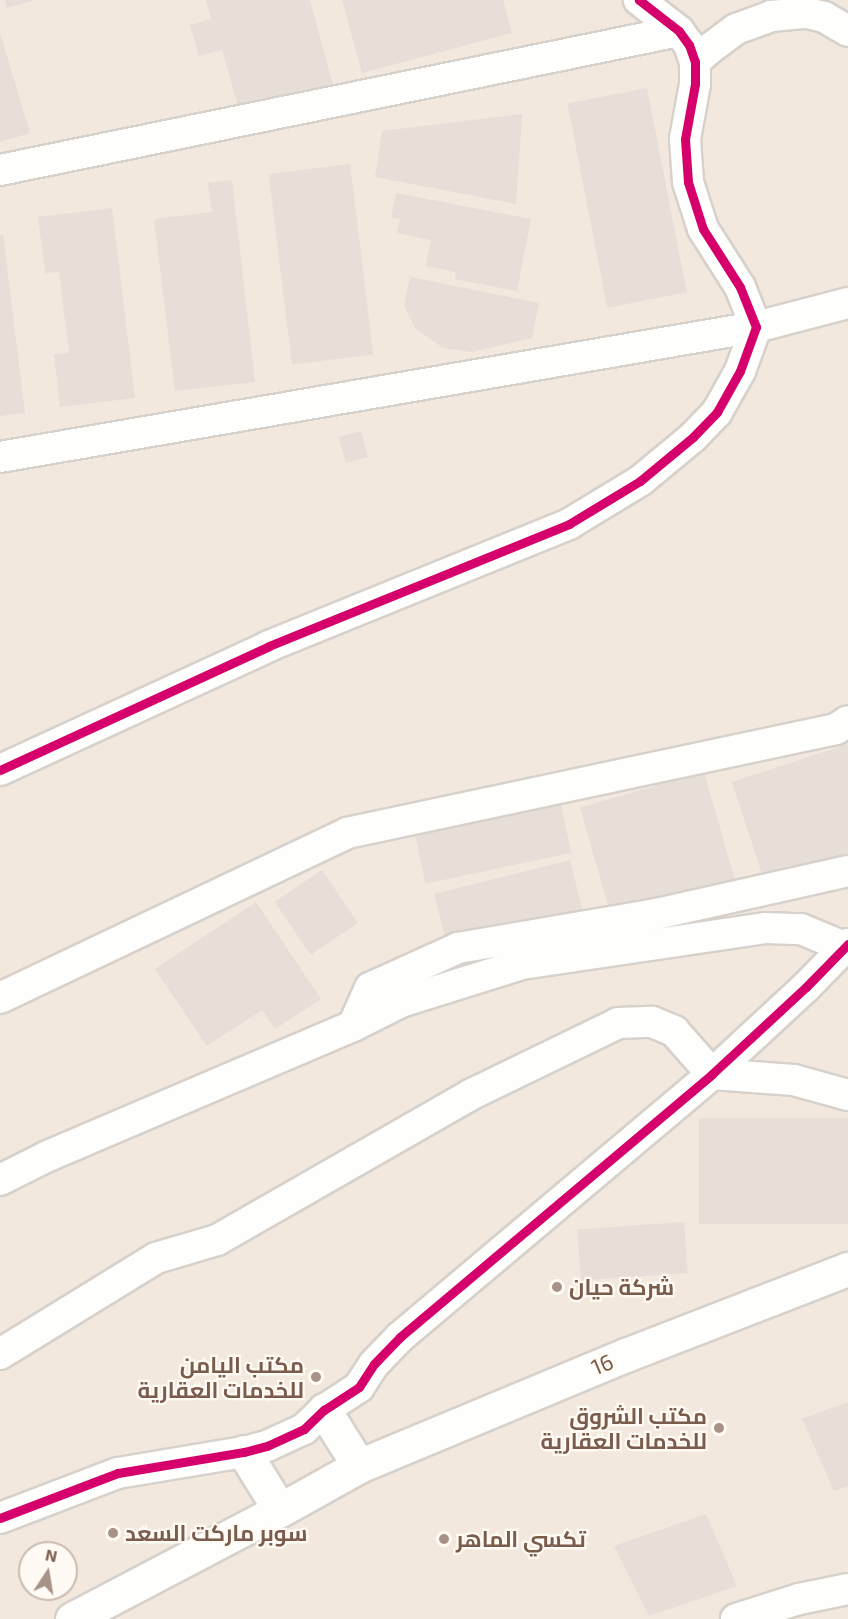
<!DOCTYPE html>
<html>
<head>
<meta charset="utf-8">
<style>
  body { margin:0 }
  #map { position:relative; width:848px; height:1619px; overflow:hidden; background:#f9f5f0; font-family:"Exo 2",Cairo,sans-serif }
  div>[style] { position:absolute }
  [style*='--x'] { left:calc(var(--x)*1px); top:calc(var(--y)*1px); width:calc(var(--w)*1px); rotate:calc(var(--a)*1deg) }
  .residential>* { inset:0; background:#f2e8de }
  .building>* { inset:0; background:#e6ded7; transform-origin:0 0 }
  .roads { filter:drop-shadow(2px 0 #d7d1cb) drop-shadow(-2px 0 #d7d1cb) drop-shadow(0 2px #d7d1cb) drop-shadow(0 -2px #d7d1cb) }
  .street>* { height:30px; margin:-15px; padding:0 15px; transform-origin:15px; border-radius:15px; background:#fefefd }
  .secondary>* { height:33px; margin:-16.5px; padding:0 16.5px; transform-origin:16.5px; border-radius:16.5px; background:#fefefd }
  .cycleway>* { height:9px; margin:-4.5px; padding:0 4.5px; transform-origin:4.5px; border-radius:4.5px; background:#d6006c }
  .dots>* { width:16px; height:16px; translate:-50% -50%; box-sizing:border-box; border:3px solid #fffaf3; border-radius:50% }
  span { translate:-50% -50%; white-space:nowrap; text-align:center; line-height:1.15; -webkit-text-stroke:4.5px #fffaf3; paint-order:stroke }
  .poi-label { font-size:22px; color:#7a5c4d; font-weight:700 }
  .left { translate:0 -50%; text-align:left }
  .right { translate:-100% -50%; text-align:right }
  .street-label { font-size:22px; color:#7a5c4d }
  .north { position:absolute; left:18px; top:1541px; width:60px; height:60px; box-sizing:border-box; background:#fffaf3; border:2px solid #cabbb1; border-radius:50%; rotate:12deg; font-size:16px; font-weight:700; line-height:24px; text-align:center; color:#7a5c4d }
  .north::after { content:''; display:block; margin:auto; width:21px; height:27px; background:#a69286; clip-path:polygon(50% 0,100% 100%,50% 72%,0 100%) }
</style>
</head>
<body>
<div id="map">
  <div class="residential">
    <div style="clip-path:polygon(evenodd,0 0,848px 0,848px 1619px,0 1619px,0 0,30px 1553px,66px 1553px,66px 1589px,30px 1589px,30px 1553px)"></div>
  </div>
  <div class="building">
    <div style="clip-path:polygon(5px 0,32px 0,32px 1px,7px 8px)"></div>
    <div style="clip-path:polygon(206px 0,310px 0,333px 85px,239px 110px,222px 50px,199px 56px,190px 25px,211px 19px)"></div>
    <div style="clip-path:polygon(342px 0,503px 0,512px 33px,362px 73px)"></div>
    <div style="clip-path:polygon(0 33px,30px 133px,0 142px)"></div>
    <div style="left:647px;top:88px;width:208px;height:81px;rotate:79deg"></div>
    <div style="clip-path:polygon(522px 114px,516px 204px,375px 177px,382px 131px)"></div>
    <div style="left:350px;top:164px;width:192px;height:82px;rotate:83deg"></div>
    <div style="clip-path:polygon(232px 180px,255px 382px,175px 391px,154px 219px,212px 212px,208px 183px)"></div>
    <div style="clip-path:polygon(396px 193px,531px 219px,517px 291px,455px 279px,456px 272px,426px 266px,431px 240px,397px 233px,400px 219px,391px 218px)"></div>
    <div style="clip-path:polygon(112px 208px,135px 398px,60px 407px,54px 354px,69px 353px,59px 272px,45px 273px,38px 217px)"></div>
    <div style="clip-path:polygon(3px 234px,25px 413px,0 416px,0 235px)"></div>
    <div style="clip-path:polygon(410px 277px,539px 303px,532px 338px,471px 352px,443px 348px,415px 328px,404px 305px)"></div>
    <div style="left:361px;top:431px;width:27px;height:23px;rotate:75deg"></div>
    <div style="clip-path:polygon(848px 744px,848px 853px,764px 880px,732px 782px)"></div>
    <div style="left:704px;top:772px;width:111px;height:129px;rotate:74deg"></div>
    <div style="left:560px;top:800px;width:54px;height:149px;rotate:78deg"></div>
    <div style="left:570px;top:860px;width:53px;height:140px;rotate:76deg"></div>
    <div style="left:322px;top:870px;width:64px;height:57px;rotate:56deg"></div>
    <div style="clip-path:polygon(256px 902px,321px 999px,275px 1029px,262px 1010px,207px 1046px,155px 969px)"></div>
    <div style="left:848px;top:1118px;width:106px;height:149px;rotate:90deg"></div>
    <div style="left:684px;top:1222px;width:51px;height:107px;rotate:86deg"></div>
    <div style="clip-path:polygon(848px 1402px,848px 1486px,834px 1491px,802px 1419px)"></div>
    <div style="clip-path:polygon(706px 1514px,737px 1586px,649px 1616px,614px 1546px)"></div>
  </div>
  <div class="roads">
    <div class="street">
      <div style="--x:695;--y:62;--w:18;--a:-43"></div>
      <div style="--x:708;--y:50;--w:35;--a:-37"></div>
      <div style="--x:736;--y:29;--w:37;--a:-20"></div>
      <div style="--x:771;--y:16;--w:36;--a:-5"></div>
      <div style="--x:807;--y:13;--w:17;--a:13"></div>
      <div style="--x:824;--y:17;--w:28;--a:30"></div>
      <div style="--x:0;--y:170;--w:693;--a:-11.57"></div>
      <div style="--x:0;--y:457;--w:767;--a:-9.76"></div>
      <div style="--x:756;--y:327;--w:95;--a:-14.6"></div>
      <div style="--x:0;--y:770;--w:296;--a:-24.7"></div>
      <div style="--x:269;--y:646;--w:324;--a:-22.1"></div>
      <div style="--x:569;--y:524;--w:83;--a:-31.2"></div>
      <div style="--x:640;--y:481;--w:69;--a:-39.7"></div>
      <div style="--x:693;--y:437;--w:35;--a:-46"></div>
      <div style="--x:717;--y:412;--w:47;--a:-60.7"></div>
      <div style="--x:740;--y:371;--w:47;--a:-70"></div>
      <div style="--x:756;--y:327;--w:43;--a:-111.8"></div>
      <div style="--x:740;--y:287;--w:69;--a:-122.5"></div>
      <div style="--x:703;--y:229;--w:49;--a:-107.7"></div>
      <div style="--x:688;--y:182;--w:43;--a:-94"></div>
      <div style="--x:685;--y:139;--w:56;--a:-79.7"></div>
      <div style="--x:695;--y:84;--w:22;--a:-90"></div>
      <div style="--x:695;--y:62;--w:18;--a:-109"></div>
      <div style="--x:689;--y:45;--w:17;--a:-126"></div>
      <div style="--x:679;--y:31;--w:51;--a:-142.2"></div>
      <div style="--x:0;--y:998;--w:384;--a:-25.4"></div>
      <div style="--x:347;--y:833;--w:500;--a:-12"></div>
      <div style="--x:836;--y:729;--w:14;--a:-34"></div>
      <div style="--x:353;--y:1026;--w:42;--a:-65.9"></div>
      <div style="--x:370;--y:988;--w:97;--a:-24.4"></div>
      <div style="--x:458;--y:948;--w:201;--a:-9.7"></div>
      <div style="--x:656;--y:914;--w:197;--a:-12.6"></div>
      <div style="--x:0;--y:1180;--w:54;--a:-26.6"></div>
      <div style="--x:48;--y:1156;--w:332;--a:-23.1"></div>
      <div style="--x:353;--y:1026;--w:54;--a:-26.6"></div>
      <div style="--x:401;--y:1002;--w:127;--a:-17.4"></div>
      <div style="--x:522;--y:964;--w:247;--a:-8.4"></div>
      <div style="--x:766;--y:928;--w:35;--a:2"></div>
      <div style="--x:801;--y:929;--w:47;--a:22.7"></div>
      <div style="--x:0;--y:1354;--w:183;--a:-31.6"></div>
      <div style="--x:156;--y:1258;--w:64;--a:-16.4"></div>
      <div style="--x:217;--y:1240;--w:292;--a:-29.8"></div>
      <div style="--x:470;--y:1095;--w:165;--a:-25.9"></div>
      <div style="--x:618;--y:1023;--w:34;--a:-2"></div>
      <div style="--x:652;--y:1022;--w:24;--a:22"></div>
      <div style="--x:674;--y:1031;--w:57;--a:48.5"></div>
      <div style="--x:712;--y:1074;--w:82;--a:4.2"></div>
      <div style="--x:794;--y:1080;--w:56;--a:15.5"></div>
      <div style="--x:0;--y:1518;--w:126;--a:-20.9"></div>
      <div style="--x:118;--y:1473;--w:128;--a:-9.5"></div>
      <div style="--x:244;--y:1452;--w:24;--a:-15"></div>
      <div style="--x:267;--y:1446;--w:41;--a:-24.7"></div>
      <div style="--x:304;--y:1429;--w:28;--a:-44"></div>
      <div style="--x:324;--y:1410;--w:42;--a:-33.3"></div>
      <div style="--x:359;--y:1387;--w:27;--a:-57"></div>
      <div style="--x:374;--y:1364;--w:37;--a:-46"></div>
      <div style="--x:400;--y:1337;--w:408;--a:-40.1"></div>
      <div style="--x:712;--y:1074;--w:128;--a:-42.8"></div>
      <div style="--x:806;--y:987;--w:60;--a:-45.7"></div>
      <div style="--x:736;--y:1619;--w:66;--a:-17.6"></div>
      <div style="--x:799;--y:1599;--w:50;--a:-11.5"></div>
    </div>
    <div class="secondary">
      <div style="--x:324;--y:1410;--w:66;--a:58"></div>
      <div style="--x:244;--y:1452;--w:68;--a:58.2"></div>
      <div style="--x:72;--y:1619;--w:235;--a:-27.7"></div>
      <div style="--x:280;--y:1510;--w:90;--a:-29.1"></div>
      <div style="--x:359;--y:1466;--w:289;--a:-22.6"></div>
      <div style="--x:626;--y:1355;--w:238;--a:-21.2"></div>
    </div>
  </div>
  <div class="cycleway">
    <div style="--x:0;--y:770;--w:296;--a:-24.7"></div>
    <div style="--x:269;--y:646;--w:324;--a:-22.1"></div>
    <div style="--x:569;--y:524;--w:83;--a:-31.2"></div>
    <div style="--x:640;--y:481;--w:69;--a:-39.7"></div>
    <div style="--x:693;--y:437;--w:35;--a:-46"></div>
    <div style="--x:717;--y:412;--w:47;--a:-60.7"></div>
    <div style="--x:740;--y:371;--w:47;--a:-70"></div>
    <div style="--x:756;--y:327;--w:43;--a:-111.8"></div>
    <div style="--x:740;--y:287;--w:69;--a:-122.5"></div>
    <div style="--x:703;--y:229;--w:49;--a:-107.7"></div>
    <div style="--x:688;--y:182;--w:43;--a:-94"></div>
    <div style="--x:685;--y:139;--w:56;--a:-79.7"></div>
    <div style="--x:695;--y:84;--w:22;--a:-90"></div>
    <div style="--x:695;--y:62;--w:18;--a:-109"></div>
    <div style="--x:689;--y:45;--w:17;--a:-126"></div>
    <div style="--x:679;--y:31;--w:51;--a:-142.2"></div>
    <div style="--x:0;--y:1518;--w:126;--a:-20.9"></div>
    <div style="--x:118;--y:1473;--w:128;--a:-9.5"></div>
    <div style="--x:244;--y:1452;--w:24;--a:-15"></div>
    <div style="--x:267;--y:1446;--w:41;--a:-24.7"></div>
    <div style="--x:304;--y:1429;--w:28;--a:-44"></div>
    <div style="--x:324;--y:1410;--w:42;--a:-33.3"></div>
    <div style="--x:359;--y:1387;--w:27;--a:-57"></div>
    <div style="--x:374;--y:1364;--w:37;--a:-46"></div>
    <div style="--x:400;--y:1337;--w:408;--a:-40.1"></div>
    <div style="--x:712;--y:1074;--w:128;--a:-42.8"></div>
    <div style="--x:806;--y:987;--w:60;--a:-45.7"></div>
  </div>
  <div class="dots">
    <div style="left:557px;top:1287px;background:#a69286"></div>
    <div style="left:316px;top:1377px;background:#a69286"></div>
    <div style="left:719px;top:1428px;background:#a69286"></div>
    <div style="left:113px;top:1533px;background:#a69286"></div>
    <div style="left:444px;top:1539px;background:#a69286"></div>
  </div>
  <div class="poi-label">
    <span class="left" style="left:569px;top:1287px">شركة حيان</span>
    <span class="right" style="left:304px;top:1377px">مكتب اليامن<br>للخدمات العقارية</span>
    <span class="right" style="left:707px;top:1428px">مكتب الشروق<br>للخدمات العقارية</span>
    <span class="left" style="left:125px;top:1533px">سوبر ماركت السعد</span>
    <span class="left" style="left:456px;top:1539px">تكسي الماهر</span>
  </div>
  <div class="street-label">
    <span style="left:602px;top:1364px;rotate:-23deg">16</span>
  </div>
  <div class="north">N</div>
</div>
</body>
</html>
